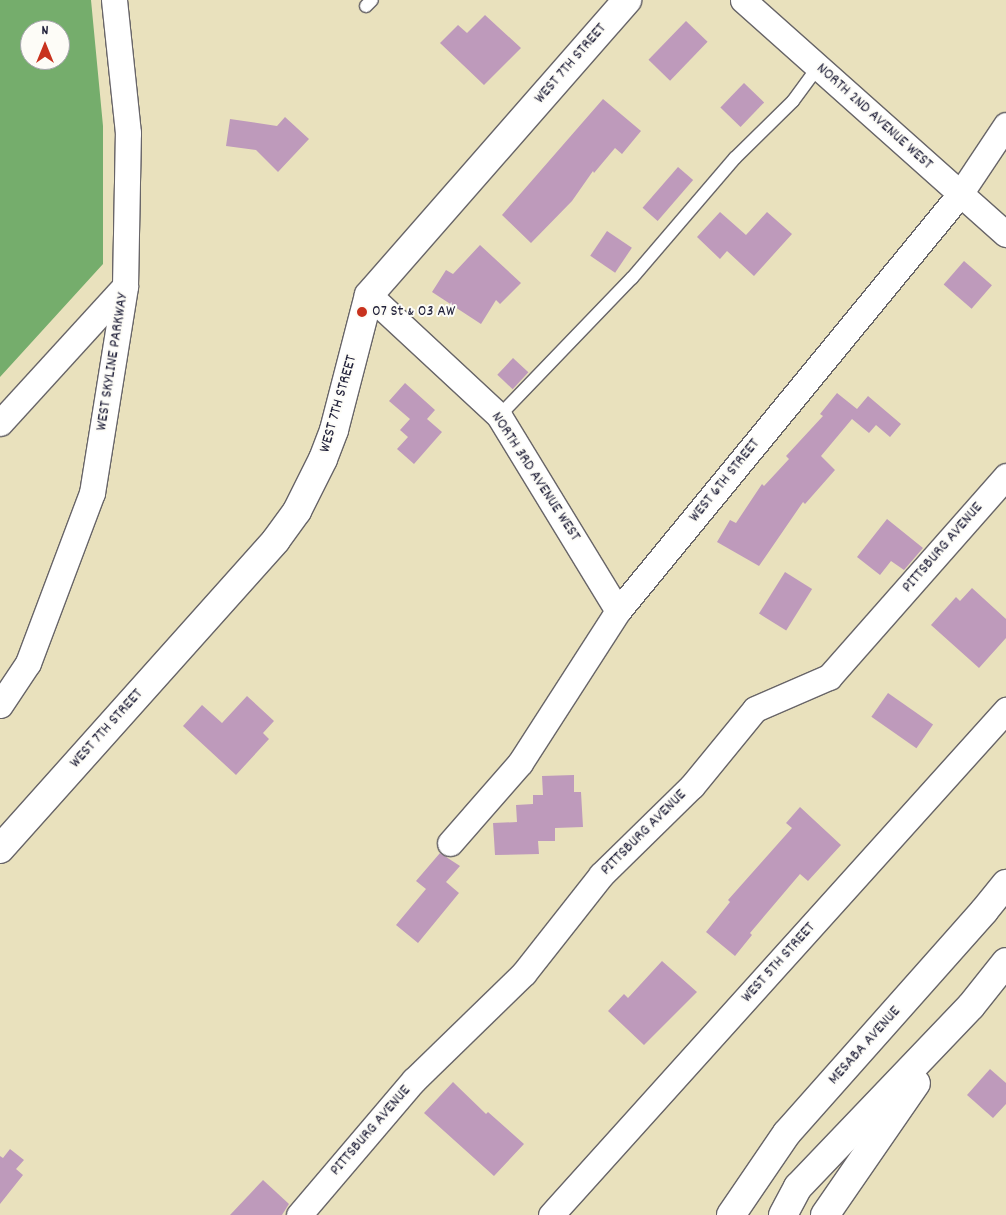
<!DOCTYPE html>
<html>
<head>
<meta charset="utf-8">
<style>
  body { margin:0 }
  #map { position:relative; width:1006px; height:1215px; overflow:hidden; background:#e9e1bd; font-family:Dekko,sans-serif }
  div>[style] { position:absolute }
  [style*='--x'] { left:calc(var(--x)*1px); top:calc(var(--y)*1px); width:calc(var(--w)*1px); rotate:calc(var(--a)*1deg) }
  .forest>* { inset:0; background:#75ad6c }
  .building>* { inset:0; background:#be9abb; transform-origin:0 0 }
  .roads { filter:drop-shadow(1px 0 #686568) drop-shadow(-1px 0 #686568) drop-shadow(0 1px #686568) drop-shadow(0 -1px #686568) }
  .lane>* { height:12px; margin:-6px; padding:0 6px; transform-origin:6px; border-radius:6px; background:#fff }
  .street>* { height:25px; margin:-12.5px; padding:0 12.5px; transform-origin:12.5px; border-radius:12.5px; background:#fff }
  .secondary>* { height:28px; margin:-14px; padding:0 14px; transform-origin:14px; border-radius:14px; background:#fff }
  .highway>* { height:28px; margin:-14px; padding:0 14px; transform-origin:14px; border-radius:14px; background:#fff }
  .dots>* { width:14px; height:14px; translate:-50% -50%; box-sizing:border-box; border:2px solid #fdfcf7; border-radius:50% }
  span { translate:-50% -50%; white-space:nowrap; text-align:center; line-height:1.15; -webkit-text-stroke:4px #fdfcf7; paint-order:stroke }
  .street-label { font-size:16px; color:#22223b }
  .poi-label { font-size:16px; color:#22223b }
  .left { translate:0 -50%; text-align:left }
  .north { position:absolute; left:20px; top:20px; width:50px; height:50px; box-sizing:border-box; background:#fdfcf7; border:1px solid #a5a5ac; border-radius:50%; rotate:0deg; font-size:14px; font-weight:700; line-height:20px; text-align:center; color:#22223b }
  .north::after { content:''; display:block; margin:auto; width:18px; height:22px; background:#c8321e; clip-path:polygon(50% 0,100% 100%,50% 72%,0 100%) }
</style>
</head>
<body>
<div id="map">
  <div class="forest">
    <div style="clip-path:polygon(evenodd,0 0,91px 0,103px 126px,103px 264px,0 377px,0 0,30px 30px,60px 30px,60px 60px,30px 60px,30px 30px)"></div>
  </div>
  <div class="building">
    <div style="clip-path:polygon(485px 15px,521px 48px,484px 85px,440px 43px,458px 25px,467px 33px)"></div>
    <div style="left:686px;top:21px;width:30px;height:54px;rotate:44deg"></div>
    <div style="left:744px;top:83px;width:28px;height:34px;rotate:44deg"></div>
    <div style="clip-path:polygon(603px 99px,641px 131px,622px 154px,615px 148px,594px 173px,593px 171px,572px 201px,531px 243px,502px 215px)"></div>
    <div style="clip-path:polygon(285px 117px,309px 139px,278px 172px,256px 150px,226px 146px,230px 119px,277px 126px)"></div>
    <div style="left:678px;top:167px;width:20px;height:54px;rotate:41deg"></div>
    <div style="clip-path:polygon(720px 212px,746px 235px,767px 212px,792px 234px,754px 276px,727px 251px,720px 259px,697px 237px)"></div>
    <div style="left:607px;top:231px;width:30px;height:30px;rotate:34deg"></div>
    <div style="clip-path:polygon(480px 245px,521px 283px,500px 304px,496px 300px,481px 324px,432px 292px,446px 270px,453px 274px)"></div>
    <div style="left:964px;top:261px;width:37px;height:31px;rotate:41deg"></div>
    <div style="left:513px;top:358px;width:21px;height:23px;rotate:43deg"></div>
    <div style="clip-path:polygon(405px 383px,435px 410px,427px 419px,442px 432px,414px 464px,397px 449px,408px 437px,400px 430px,410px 419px,389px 401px)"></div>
    <div style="clip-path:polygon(837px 393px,857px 409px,868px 396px,901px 424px,890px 437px,876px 425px,869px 433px,852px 419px,821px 456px,835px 470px,805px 504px,803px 502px,759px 566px,717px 542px,730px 520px,736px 523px,762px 484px,764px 486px,789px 459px,786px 456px,823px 416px,820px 414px)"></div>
    <div style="clip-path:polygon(887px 519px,923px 548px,904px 570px,891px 561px,880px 575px,857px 557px)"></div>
    <div style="left:785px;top:572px;width:32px;height:49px;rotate:32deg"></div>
    <div style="clip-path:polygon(972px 588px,1006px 619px,1006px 638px,979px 668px,931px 625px,956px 597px,960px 601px)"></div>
    <div style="left:888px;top:693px;width:55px;height:29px;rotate:35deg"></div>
    <div style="clip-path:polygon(247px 696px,274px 721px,263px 733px,269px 739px,236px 775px,183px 726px,202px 705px,222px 723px)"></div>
    <div style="clip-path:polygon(574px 775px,574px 792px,581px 792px,583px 827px,555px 828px,555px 841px,538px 841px,539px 854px,495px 855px,493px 823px,517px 822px,516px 805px,533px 804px,533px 795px,543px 795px,542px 776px)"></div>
    <div style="clip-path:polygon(800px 807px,841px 845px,808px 881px,800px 874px,750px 933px,752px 935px,735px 956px,706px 932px,730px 902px,728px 900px,792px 828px,786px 823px)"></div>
    <div style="clip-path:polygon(440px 853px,460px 866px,446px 882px,459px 893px,418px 943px,396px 925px,426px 889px,416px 881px)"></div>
    <div style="clip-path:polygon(662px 961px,697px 992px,644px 1045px,608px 1011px,624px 994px,628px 998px)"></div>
    <div style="clip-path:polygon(990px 1069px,1006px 1083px,1006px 1104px,993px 1118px,967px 1095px)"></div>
    <div style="clip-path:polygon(453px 1082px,486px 1114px,488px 1112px,524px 1144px,494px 1176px,424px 1113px)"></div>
    <div style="clip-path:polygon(10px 1149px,24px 1160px,16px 1169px,23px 1175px,0 1204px,0 1156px,3px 1158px)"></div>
    <div style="clip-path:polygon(263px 1180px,289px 1204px,282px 1215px,230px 1215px)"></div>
  </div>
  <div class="roads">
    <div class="lane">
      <div style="--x:366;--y:6;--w:8;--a:-45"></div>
      <div style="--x:499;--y:416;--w:192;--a:-46.1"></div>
      <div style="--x:632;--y:278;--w:158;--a:-49.4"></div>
      <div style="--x:735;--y:158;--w:81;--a:-44.5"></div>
      <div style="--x:793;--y:101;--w:42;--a:-53.7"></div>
    </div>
    <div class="street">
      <div style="--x:743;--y:0;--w:352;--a:41.7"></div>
      <div style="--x:369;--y:295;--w:178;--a:42.9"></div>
      <div style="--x:499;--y:416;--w:228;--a:58.6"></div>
      <div style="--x:0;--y:423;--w:185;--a:-47.6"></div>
      <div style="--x:0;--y:705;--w:50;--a:-56.3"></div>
      <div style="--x:28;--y:663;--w:182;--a:-69.4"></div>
      <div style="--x:92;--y:493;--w:210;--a:-80.9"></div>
      <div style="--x:125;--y:286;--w:153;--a:-88.9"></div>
      <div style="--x:128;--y:133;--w:134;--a:-96"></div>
      <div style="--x:450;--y:843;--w:106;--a:-48.8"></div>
      <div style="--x:520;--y:763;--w:181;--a:-57.2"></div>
      <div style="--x:618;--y:611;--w:539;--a:-50.64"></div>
      <div style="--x:960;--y:194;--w:83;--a:-56.3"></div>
      <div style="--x:299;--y:1215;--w:177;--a:-49.6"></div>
      <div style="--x:414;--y:1080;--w:153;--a:-44.2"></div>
      <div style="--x:524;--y:973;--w:125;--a:-51.8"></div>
      <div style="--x:601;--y:875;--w:127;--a:-44.4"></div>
      <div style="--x:692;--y:786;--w:99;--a:-50.7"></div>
      <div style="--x:755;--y:709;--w:81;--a:-23.4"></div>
      <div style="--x:829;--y:677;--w:268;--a:-48.6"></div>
      <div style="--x:551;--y:1215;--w:680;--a:-47.98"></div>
    </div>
    <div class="secondary">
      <div style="--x:0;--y:849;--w:414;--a:-48.2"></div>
      <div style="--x:276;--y:540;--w:36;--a:-54"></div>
      <div style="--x:297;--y:511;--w:58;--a:-63.4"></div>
      <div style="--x:323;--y:459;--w:31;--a:-69"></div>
      <div style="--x:334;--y:430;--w:139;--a:-75.5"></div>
      <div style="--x:369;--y:295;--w:392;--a:-48.8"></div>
    </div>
    <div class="highway">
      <div style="--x:731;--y:1215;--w:99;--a:-55.7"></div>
      <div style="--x:787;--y:1133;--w:297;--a:-48.4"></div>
      <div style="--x:984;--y:911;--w:35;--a:-51"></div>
      <div style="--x:783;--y:1215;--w:32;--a:-62"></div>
      <div style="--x:798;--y:1187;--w:250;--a:-46.3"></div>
      <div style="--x:971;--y:1006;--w:56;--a:-51.5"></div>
      <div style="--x:825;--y:1215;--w:160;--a:-55.4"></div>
    </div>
  </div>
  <div class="dots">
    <div style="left:362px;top:312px;background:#c8321e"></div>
  </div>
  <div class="street-label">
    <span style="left:571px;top:64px;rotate:-49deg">WEST 7TH STREET</span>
    <span style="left:874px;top:117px;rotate:42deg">NORTH 2ND AVENUE WEST</span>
    <span style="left:113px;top:362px;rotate:-81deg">WEST SKYLINE PARKWAY</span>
    <span style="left:339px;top:404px;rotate:-74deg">WEST 7TH STREET</span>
    <span style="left:535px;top:477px;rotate:57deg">NORTH 3RD AVENUE WEST</span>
    <span style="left:725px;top:481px;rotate:-51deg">WEST 6TH STREET</span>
    <span style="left:943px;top:548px;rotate:-49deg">PITTSBURG AVENUE</span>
    <span style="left:107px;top:729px;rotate:-48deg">WEST 7TH STREET</span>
    <span style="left:644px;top:833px;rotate:-45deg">PITTSBURG AVENUE</span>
    <span style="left:779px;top:963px;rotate:-48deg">WEST 5TH STREET</span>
    <span style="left:865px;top:1046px;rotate:-48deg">MESABA AVENUE</span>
    <span style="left:371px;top:1131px;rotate:-49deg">PITTSBURG AVENUE</span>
  </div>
  <div class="poi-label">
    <span class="left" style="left:372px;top:312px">07 St &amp; 03 AW</span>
  </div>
  <div class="north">N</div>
</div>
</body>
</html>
